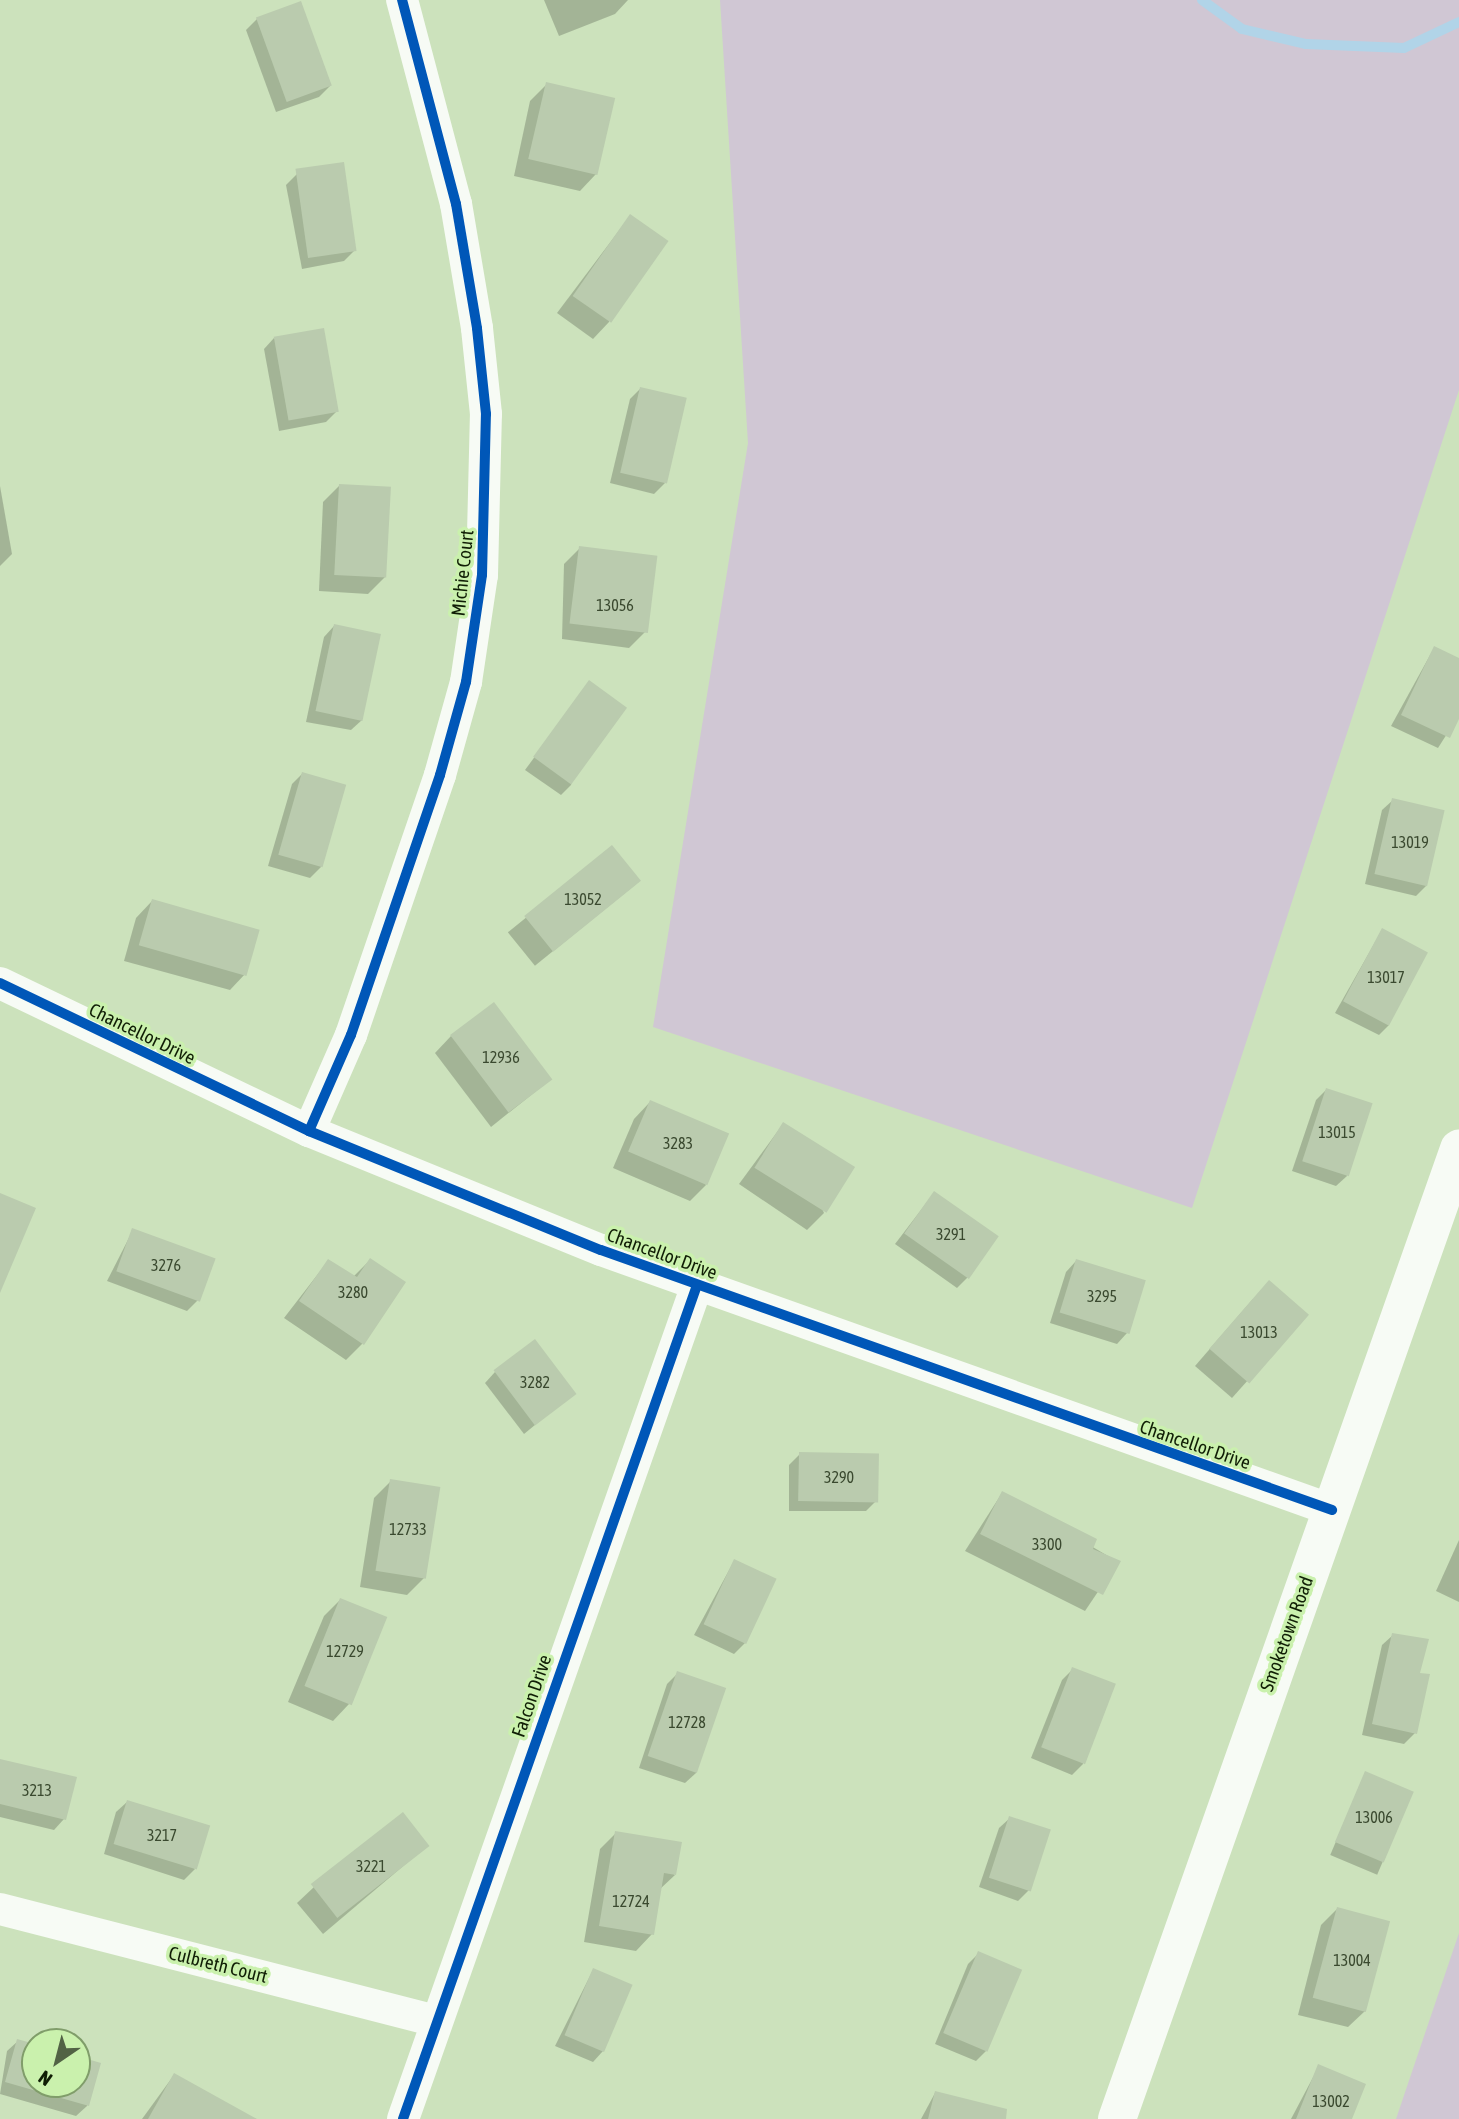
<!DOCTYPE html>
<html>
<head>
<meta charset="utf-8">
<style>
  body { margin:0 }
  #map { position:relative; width:1459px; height:2119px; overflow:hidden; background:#cce2bc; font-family:"Asap Condensed",sans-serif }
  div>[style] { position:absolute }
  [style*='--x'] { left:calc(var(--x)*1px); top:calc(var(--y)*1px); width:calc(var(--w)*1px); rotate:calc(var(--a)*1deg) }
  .green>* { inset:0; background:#d0c7d4 }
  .shadow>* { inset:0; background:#0003; transform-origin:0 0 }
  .stream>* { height:10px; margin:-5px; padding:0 5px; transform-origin:5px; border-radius:5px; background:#b1d4e8 }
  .building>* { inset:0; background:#bacbae; transform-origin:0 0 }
  .minor>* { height:32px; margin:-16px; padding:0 16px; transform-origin:16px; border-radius:16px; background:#f7fbf5 }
  .secondary>* { height:38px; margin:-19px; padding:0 19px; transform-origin:19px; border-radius:19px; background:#f7fbf5 }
  .cycleway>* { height:10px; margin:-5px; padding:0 5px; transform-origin:5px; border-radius:5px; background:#0057b8 }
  span { translate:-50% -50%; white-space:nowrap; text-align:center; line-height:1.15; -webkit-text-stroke:7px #caf1ad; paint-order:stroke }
  .number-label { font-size:16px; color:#3a492f }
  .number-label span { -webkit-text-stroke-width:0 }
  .street-label { font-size:19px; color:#101e05 }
  .north { position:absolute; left:21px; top:2028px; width:70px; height:70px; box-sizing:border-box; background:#caf1ad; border:2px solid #809d6a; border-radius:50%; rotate:215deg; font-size:19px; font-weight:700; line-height:28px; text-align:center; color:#101e05 }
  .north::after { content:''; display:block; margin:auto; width:24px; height:32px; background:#526345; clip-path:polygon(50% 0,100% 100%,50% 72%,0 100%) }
</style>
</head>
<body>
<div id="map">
  <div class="green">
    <div style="clip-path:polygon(720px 0,1459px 0,1459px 390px,1192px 1208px,653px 1027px,748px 443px)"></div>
    <div style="clip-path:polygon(1459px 1933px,1459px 2119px,1396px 2119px)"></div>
  </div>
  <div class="shadow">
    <div style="clip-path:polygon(544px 0,628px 0,615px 14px,559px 36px)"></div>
    <div style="clip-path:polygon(257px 19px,330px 86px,319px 97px,276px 112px,246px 30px)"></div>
    <div style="clip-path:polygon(547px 84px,596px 174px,580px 191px,514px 176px,530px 101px)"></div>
    <div style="clip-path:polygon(297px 174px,355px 250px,344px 261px,302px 269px,286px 185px)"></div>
    <div style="clip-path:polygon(630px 216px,609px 322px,593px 339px,557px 313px)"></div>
    <div style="clip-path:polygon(274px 338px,337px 411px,326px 422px,279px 431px,264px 349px)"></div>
    <div style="clip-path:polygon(640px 389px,665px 483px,654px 494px,610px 483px,630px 399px)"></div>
    <div style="clip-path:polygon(0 486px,12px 554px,0 566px)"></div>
    <div style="clip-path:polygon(339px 486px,385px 577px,368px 594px,319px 591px,323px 502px)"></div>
    <div style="clip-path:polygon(580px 548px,645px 632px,629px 648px,562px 639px,564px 564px)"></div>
    <div style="clip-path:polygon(334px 626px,362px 720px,351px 730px,306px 722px,324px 637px)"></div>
    <div style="clip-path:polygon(1434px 648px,1459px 660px,1459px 715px,1438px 748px,1391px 726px)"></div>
    <div style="clip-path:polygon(589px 683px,571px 785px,561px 795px,525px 770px)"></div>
    <div style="clip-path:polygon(302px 774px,321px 867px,310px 878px,268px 866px,292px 784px)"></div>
    <div style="clip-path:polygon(1393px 800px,1427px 885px,1416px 896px,1365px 884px,1382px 810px)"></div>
    <div style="left:612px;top:848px;width:43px;height:134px;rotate:51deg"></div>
    <div style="clip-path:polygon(152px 901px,246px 973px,230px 990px,124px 961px,136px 918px)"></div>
    <div style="clip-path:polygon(1382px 930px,1389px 1025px,1379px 1035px,1335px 1013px)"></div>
    <div style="clip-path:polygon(451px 1036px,550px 1080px,491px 1127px,435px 1053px)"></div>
    <div style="clip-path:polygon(1326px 1090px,1347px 1176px,1336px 1186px,1292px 1171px,1316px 1100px)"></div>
    <div style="clip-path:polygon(650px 1102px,706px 1185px,690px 1201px,613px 1168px,634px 1119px)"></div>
    <div style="clip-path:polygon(783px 1124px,824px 1213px,807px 1230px,739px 1184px)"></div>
    <div style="clip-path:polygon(934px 1193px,968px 1277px,957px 1288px,895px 1244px)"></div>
    <div style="clip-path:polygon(133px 1230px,198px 1300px,187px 1311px,107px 1281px)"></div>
    <div style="clip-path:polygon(370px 1260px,362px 1344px,346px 1360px,284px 1318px,328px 1261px,353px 1277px)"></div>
    <div style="clip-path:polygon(1076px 1261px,1127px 1333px,1117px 1344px,1050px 1323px,1066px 1272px)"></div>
    <div style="clip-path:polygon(1253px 1299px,1306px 1315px,1232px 1398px,1195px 1366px)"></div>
    <div style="clip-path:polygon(495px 1372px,574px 1393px,524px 1434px,485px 1383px)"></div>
    <div style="clip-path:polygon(800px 1454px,877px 1500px,866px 1511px,789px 1511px,789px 1465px)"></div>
    <div style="clip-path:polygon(391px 1481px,424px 1578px,407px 1595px,360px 1587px,374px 1498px)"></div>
    <div style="clip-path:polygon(1002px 1493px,1118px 1562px,1085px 1611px,965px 1551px)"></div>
    <div style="clip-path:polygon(1459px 1540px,1459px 1602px,1436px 1591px)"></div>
    <div style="clip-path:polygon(734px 1561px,745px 1643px,734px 1654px,694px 1635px)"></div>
    <div style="clip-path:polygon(340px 1600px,385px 1618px,349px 1704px,333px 1721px,288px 1702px,324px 1616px)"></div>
    <div style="clip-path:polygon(1393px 1635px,1418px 1675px,1415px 1733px,1404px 1744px,1362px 1735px,1382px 1645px)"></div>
    <div style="clip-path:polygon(1073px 1669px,1083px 1764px,1072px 1775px,1031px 1758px,1062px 1680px)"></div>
    <div style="clip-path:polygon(678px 1673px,724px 1689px,696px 1773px,685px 1783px,639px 1768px,667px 1684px)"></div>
    <div style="clip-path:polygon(0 1760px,64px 1819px,54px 1830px,0 1817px)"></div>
    <div style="left:1365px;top:1773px;width:51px;height:89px;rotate:23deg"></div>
    <div style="clip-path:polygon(127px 1802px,195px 1869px,184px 1880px,104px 1854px,116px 1812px)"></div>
    <div style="clip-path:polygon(1010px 1818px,1029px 1890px,1018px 1901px,979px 1887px,999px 1828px)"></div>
    <div style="clip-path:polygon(616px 1833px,675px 1875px,659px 1890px,652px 1934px,636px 1951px,584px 1942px,600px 1849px)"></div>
    <div style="clip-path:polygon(428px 1845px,323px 1934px,297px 1903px,314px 1887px)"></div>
    <div style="clip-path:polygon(1337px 1909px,1365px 2011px,1348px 2027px,1298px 2015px,1321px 1925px)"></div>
    <div style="clip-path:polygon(979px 1953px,986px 2051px,976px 2061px,935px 2044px,968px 1964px)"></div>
    <div style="clip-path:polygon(593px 1970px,603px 2051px,593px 2062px,555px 2046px)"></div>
    <div style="clip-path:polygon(18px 2041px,35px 2046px,35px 2084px,77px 2084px,77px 2058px,99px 2064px,87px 2106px,76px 2116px,0 2094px,7px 2051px)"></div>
    <div style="clip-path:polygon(1319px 2066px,1350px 2119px,1291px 2119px)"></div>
    <div style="clip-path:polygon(174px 2075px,254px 2119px,142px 2119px)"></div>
    <div style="clip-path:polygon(935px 2093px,976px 2119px,921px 2119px)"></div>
  </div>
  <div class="stream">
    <div style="--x:1202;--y:0;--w:49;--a:35.9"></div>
    <div style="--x:1242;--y:29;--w:66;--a:13.2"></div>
    <div style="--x:1306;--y:44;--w:98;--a:2.3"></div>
    <div style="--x:1404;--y:48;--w:61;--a:-25.3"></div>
  </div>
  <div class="building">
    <div style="left:301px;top:1px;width:90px;height:48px;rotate:70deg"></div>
    <div style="left:546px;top:82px;width:71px;height:79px;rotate:13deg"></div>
    <div style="left:344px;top:162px;width:90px;height:49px;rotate:82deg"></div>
    <div style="left:630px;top:214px;width:47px;height:100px;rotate:35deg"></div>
    <div style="left:324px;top:328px;width:85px;height:51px;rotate:80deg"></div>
    <div style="left:640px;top:387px;width:48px;height:88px;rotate:13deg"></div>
    <div style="left:339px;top:484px;width:52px;height:91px;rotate:3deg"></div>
    <div style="left:579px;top:546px;width:79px;height:78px;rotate:7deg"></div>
    <div style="left:334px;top:624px;width:48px;height:89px;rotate:12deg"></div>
    <div style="clip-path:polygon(1434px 646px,1459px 658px,1459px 719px,1450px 738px,1401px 715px)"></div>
    <div style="left:589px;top:680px;width:47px;height:95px;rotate:36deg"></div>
    <div style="left:302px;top:772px;width:46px;height:86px;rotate:16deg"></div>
    <div style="left:1392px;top:798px;width:54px;height:78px;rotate:13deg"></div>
    <div style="left:612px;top:845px;width:46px;height:113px;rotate:51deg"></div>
    <div style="left:152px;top:899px;width:112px;height:48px;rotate:16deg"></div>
    <div style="left:1382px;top:928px;width:52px;height:83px;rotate:28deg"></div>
    <div style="left:494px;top:1002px;width:97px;height:55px;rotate:53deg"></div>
    <div style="left:1326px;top:1088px;width:49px;height:77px;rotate:18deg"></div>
    <div style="left:650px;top:1100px;width:86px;height:56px;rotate:23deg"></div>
    <div style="left:783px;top:1122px;width:85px;height:54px;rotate:32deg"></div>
    <div style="left:934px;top:1191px;width:79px;height:52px;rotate:35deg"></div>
    <div style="clip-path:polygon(0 1193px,36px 1208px,0 1293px)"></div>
    <div style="left:132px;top:1228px;width:89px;height:46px;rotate:20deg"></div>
    <div style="clip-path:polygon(370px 1258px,406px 1282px,364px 1345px,299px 1301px,328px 1259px,357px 1277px)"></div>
    <div style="left:1076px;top:1259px;width:73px;height:56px;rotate:17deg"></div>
    <div style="left:1269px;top:1280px;width:53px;height:91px;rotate:41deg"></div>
    <div style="left:535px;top:1339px;width:69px;height:52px;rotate:53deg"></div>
    <div style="left:799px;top:1452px;width:80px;height:49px;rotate:1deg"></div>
    <div style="left:390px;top:1479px;width:51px;height:93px;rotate:9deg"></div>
    <div style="clip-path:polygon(1002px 1491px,1097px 1539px,1093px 1549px,1121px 1561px,1103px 1595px,980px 1534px)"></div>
    <div style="left:734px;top:1559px;width:47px;height:72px;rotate:25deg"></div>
    <div style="left:340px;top:1598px;width:51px;height:95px;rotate:22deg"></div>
    <div style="clip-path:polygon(1392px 1633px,1429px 1639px,1420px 1673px,1430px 1674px,1417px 1734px,1372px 1724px)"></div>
    <div style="left:1072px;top:1667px;width:47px;height:86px;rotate:21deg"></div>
    <div style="left:677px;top:1671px;width:52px;height:90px;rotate:19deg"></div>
    <div style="clip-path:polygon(0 1759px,77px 1777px,66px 1820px,0 1804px)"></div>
    <div style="left:1365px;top:1771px;width:53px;height:77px;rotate:23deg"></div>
    <div style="left:127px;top:1800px;width:87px;height:46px;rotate:17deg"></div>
    <div style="left:403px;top:1812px;width:43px;height:117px;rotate:52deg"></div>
    <div style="left:1009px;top:1816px;width:44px;height:65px;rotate:18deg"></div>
    <div style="clip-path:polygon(615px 1831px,682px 1842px,676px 1875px,664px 1873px,654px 1935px,599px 1926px)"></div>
    <div style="left:1337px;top:1907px;width:55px;height:94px;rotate:15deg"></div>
    <div style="left:978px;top:1951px;width:48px;height:89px;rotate:23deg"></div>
    <div style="left:593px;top:1968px;width:43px;height:73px;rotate:23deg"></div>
    <div style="clip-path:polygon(17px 2039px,35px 2044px,35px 2084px,77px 2084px,77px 2056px,101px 2063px,89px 2106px,5px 2082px)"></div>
    <div style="clip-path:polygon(1318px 2064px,1366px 2084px,1352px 2119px,1296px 2119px)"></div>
    <div style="clip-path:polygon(174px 2073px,257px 2119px,148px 2119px)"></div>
    <div style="clip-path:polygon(935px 2091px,1007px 2109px,1006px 2119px,928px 2119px)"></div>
  </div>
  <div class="minor">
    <div style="--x:0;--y:983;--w:343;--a:25.6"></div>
    <div style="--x:309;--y:1131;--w:315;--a:22.2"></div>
    <div style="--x:601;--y:1250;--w:776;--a:19.58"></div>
    <div style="--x:309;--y:1131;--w:105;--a:-66.4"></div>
    <div style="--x:351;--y:1035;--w:275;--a:-71.1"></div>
    <div style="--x:440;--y:775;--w:97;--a:-74.4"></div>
    <div style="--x:466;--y:682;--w:108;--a:-81.5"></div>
    <div style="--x:482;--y:575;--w:161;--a:-88.6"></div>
    <div style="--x:486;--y:414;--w:86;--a:-96"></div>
    <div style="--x:477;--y:328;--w:126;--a:-99.6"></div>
    <div style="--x:456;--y:204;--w:211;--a:-104.8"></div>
    <div style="--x:0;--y:1909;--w:450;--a:14.4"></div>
    <div style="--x:403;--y:2119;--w:884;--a:-70.58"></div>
  </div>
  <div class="secondary">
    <div style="--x:1117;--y:2119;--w:1029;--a:-70.58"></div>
  </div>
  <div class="cycleway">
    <div style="--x:0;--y:983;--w:343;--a:25.6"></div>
    <div style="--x:309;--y:1131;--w:315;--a:22.2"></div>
    <div style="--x:601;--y:1250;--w:776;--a:19.58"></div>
    <div style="--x:309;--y:1131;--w:105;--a:-66.4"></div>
    <div style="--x:351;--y:1035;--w:275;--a:-71.1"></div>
    <div style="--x:440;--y:775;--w:97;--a:-74.4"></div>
    <div style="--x:466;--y:682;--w:108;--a:-81.5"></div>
    <div style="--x:482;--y:575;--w:161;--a:-88.6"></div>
    <div style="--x:486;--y:414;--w:86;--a:-96"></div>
    <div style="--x:477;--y:328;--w:126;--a:-99.6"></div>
    <div style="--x:456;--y:204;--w:211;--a:-104.8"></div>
    <div style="--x:403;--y:2119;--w:884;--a:-70.58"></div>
  </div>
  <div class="number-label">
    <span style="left:615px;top:605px">13056</span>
    <span style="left:1410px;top:842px">13019</span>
    <span style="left:583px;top:899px">13052</span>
    <span style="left:1386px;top:977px">13017</span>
    <span style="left:501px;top:1057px">12936</span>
    <span style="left:1337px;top:1132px">13015</span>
    <span style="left:678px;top:1143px">3283</span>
    <span style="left:951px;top:1234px">3291</span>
    <span style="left:166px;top:1265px">3276</span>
    <span style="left:353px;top:1292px">3280</span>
    <span style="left:1102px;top:1296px">3295</span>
    <span style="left:1259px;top:1332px">13013</span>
    <span style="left:535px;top:1382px">3282</span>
    <span style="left:839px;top:1477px">3290</span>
    <span style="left:408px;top:1529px">12733</span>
    <span style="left:1047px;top:1544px">3300</span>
    <span style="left:345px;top:1651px">12729</span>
    <span style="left:687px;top:1722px">12728</span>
    <span style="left:37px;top:1790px">3213</span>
    <span style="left:1374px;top:1817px">13006</span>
    <span style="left:162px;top:1835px">3217</span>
    <span style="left:371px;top:1866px">3221</span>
    <span style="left:631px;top:1901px">12724</span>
    <span style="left:1352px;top:1960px">13004</span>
    <span style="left:1331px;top:2101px">13002</span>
  </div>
  <div class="street-label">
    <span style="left:463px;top:573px;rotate:-84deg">Michie Court</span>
    <span style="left:142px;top:1034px;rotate:26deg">Chancellor Drive</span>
    <span style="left:662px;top:1254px;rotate:20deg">Chancellor Drive</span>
    <span style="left:1195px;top:1445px;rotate:19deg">Chancellor Drive</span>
    <span style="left:1287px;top:1634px;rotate:-70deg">Smoketown Road</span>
    <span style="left:532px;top:1696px;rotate:-71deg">Falcon Drive</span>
    <span style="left:218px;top:1965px;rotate:14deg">Culbreth Court</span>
  </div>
  <div class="north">N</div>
</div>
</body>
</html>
